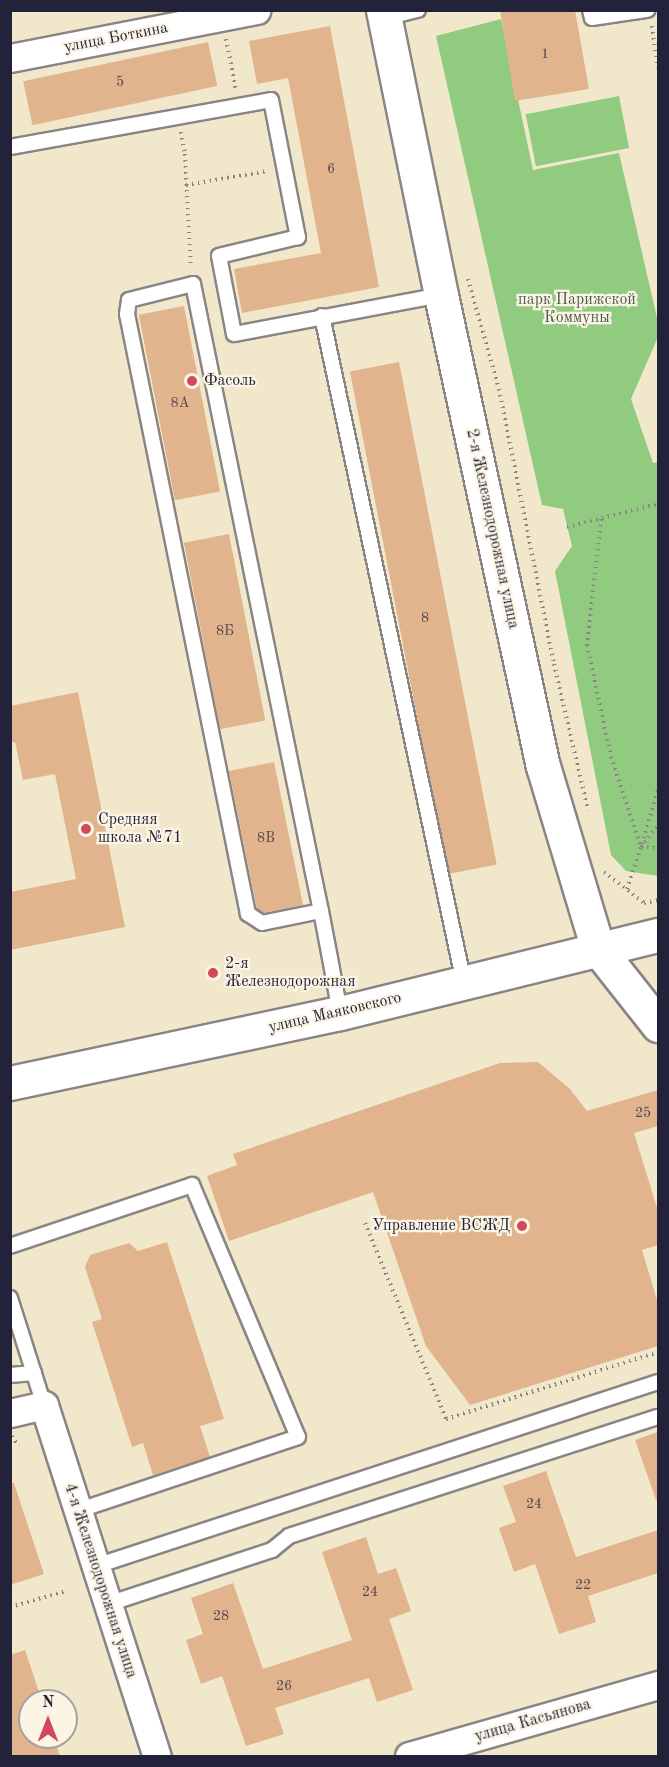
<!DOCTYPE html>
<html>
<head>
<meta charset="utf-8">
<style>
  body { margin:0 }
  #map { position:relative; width:669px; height:1767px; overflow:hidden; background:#f1e8cc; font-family:"Old Standard TT",serif }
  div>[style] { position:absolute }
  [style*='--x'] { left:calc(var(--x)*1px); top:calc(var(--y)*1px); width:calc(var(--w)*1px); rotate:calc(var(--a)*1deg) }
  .green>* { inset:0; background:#91cb80; transform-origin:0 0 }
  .building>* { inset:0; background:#e1b48d; transform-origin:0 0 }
  .path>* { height:4px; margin-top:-2px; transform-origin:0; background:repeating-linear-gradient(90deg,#8a8584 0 1.5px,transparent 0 6px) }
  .roads { filter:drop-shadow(2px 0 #8a8584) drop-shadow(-2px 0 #8a8584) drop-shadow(0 2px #8a8584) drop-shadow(0 -2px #8a8584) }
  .service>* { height:14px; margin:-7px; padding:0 7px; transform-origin:7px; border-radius:7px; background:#fff }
  .minor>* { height:27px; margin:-13.5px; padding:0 13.5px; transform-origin:13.5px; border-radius:13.5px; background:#fff }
  .secondary>* { height:33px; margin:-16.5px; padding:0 16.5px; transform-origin:16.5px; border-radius:16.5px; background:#fff }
  .primary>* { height:33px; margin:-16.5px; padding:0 16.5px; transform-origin:16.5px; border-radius:16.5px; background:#fff }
  .dots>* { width:16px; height:16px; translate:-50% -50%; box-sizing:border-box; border:3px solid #fcf5e5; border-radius:50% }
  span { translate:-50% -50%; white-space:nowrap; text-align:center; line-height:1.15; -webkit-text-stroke:4.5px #fcf5e5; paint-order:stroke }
  .number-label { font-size:14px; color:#524650 }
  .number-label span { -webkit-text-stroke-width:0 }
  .street-label { font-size:16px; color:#22223b }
  .park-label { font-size:16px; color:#495d53 }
  .poi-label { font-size:16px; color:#22223b }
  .left { translate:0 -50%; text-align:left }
  .right { translate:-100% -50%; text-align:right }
  .frame { position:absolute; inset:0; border:12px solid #22223b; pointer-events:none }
  .north { position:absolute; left:18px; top:1689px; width:60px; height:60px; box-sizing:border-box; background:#fcf5e5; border:2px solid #a5a1a1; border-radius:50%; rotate:0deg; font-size:16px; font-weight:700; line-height:24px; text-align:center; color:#22223b }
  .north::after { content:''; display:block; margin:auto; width:21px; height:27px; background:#d1495b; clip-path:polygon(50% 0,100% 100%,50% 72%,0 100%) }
</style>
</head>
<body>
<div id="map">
  <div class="green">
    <div style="clip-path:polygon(501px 19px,533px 170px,619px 153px,658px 322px,658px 337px,631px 399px,653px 463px,658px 462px,658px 876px,626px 871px,611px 855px,555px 571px,572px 546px,563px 509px,542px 505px,436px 36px)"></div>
    <div style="left:619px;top:96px;width:53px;height:95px;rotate:79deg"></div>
  </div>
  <div class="building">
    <div style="clip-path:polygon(500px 10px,575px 10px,589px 89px,515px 101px)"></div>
    <div style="clip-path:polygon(330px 26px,379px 287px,242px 313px,234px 269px,321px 253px,288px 78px,257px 84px,249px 41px)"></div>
    <div style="left:208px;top:42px;width:45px;height:189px;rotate:78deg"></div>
    <div style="left:184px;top:306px;width:189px;height:46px;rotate:79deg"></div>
    <div style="left:399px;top:362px;width:512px;height:50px;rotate:79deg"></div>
    <div style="left:229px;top:534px;width:190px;height:46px;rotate:79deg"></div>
    <div style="clip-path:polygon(78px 692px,125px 927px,10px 950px,10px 892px,76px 879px,55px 774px,23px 780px,15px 742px,10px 743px,10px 706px)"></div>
    <div style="clip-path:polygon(274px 762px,303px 905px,263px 913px,257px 909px,229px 771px)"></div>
    <div style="clip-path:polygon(538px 1062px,570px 1089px,587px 1111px,658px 1090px,658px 1126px,634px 1133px,658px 1211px,658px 1245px,642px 1250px,658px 1303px,658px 1346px,470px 1405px,426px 1346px,373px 1192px,229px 1241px,207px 1176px,237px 1165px,233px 1154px,500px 1063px)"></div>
    <div style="clip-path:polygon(167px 1242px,224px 1419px,200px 1426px,210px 1457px,153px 1475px,143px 1443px,132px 1447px,92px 1322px,102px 1319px,85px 1267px,90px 1255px,129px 1243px,138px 1251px)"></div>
    <div style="clip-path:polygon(658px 1432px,658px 1500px,656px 1500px,635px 1440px)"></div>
    <div style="clip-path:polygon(546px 1471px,576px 1557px,658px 1530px,658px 1573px,588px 1596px,596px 1622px,559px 1634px,535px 1564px,514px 1572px,499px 1528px,516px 1522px,503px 1486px)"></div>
    <div style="clip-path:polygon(10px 1483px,14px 1483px,44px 1574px,10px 1585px)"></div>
    <div style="clip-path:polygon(366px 1537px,378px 1574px,396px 1568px,411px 1611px,389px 1619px,413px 1690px,377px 1702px,369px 1678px,275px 1708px,284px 1734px,246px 1746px,222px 1676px,201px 1684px,186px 1640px,203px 1634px,191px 1598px,233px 1583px,263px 1669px,352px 1640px,322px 1552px)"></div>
    <div style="clip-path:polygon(25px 1650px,42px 1701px,30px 1701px,30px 1737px,54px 1737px,60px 1756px,10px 1756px,10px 1655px)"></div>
  </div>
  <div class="path">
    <div style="--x:652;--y:26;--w:43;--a:82.1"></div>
    <div style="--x:226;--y:39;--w:52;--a:78.9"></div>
    <div style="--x:181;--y:132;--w:22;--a:80"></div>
    <div style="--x:185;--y:154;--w:114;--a:87"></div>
    <div style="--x:186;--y:185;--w:83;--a:-9.7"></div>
    <div style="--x:468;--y:279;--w:114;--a:74.3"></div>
    <div style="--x:499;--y:389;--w:280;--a:78.7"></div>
    <div style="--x:554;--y:664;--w:150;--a:76.9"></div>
    <div style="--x:601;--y:519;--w:127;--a:96.3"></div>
    <div style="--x:587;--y:645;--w:115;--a:77.9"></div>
    <div style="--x:611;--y:757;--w:95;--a:71.6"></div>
    <div style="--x:567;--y:527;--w:94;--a:-14.2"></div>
    <div style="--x:642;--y:844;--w:56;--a:-73.5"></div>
    <div style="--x:641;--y:847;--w:17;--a:3"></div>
    <div style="--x:604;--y:872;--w:51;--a:37.8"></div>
    <div style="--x:644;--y:903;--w:14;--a:-12"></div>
    <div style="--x:627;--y:889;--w:44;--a:-71.6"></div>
    <div style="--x:641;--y:847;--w:28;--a:-52"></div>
    <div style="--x:365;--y:1223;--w:212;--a:67.5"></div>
    <div style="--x:446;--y:1419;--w:222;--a:-17.5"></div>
    <div style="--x:12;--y:1436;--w:12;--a:59"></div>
    <div style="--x:10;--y:1607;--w:58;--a:-15.9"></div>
  </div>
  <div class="roads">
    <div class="service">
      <div style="--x:590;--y:10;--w:8;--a:76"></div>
      <div style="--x:592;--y:18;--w:56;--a:-8.3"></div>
      <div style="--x:385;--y:18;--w:34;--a:-14"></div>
      <div style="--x:10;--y:147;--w:265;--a:-10.2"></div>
      <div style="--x:271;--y:100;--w:140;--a:78.9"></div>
      <div style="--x:298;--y:237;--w:81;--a:166.5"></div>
      <div style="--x:219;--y:256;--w:79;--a:79.1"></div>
      <div style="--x:234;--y:334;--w:211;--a:-10.7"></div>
      <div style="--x:322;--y:316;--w:682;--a:77.98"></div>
      <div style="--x:321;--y:911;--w:60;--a:168.5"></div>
      <div style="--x:262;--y:923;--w:17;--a:-147"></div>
      <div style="--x:248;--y:914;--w:612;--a:-101.4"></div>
      <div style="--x:127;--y:314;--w:14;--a:-82"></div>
      <div style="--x:129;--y:300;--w:66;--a:-14"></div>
      <div style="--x:193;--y:284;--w:596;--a:78.48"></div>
      <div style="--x:312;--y:868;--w:44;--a:78.2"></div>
      <div style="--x:321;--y:911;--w:48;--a:79.2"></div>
      <div style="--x:330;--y:958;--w:56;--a:79.7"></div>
      <div style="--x:10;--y:1246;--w:192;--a:-18.5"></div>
      <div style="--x:192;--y:1185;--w:273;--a:67.2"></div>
      <div style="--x:298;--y:1437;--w:233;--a:161.5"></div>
      <div style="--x:10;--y:1298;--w:112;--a:72.4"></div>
      <div style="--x:10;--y:1375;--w:24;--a:-5"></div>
      <div style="--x:96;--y:1566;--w:591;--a:-18.13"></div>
      <div style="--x:108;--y:1604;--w:173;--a:-18.2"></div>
      <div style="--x:272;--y:1550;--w:22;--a:-39"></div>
      <div style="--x:289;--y:1536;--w:388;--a:-17.9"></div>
    </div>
    <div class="minor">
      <div style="--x:10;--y:58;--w:251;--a:-11"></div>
      <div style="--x:10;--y:1413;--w:35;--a:-13"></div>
      <div style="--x:44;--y:1405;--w:369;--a:72.2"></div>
      <div style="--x:409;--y:1756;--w:259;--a:-15.9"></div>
    </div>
    <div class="secondary">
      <div style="--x:598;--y:949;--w:97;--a:51.7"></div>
    </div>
    <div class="primary">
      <div style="--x:383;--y:10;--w:291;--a:78.5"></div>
      <div style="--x:441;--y:295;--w:482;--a:77.8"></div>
      <div style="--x:543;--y:766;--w:191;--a:73.3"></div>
      <div style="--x:10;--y:1083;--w:337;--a:-12"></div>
      <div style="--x:340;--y:1013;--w:327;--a:-13.8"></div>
    </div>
  </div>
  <div class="dots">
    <div style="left:192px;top:381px;background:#d1495b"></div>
    <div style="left:86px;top:829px;background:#d1495b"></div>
    <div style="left:213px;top:973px;background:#d1495b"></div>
    <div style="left:522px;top:1226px;background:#d1495b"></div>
  </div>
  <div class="number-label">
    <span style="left:545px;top:54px">1</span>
    <span style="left:120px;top:82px">5</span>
    <span style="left:331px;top:169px">6</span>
    <span style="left:180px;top:403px">8А</span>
    <span style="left:425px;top:618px">8</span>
    <span style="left:225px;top:631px">8Б</span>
    <span style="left:266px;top:838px">8В</span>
    <span style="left:643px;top:1113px">25</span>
    <span style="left:534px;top:1504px">24</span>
    <span style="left:583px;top:1585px">22</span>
    <span style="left:370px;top:1592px">24</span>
    <span style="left:221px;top:1616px">28</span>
    <span style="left:284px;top:1686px">26</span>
  </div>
  <div class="street-label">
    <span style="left:116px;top:38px;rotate:-11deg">улица Боткина</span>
    <span style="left:492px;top:529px;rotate:78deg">2-я Железнодорожная улица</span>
    <span style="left:335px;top:1013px;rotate:-13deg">улица Маяковского</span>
    <span style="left:100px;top:1581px;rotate:72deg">4-я Железнодорожная улица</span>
    <span style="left:533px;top:1721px;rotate:-16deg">улица Касьянова</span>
  </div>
  <div class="park-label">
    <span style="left:577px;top:309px">парк Парижской<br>Коммуны</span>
  </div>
  <div class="poi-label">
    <span class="left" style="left:204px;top:381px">Фасоль</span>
    <span class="left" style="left:98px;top:829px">Средняя<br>школа №71</span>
    <span class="left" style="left:225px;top:973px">2-я<br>Железнодорожная</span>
    <span class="right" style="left:510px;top:1226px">Управление ВСЖД</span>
  </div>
  <div class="frame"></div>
  <div class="north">N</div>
</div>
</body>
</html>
